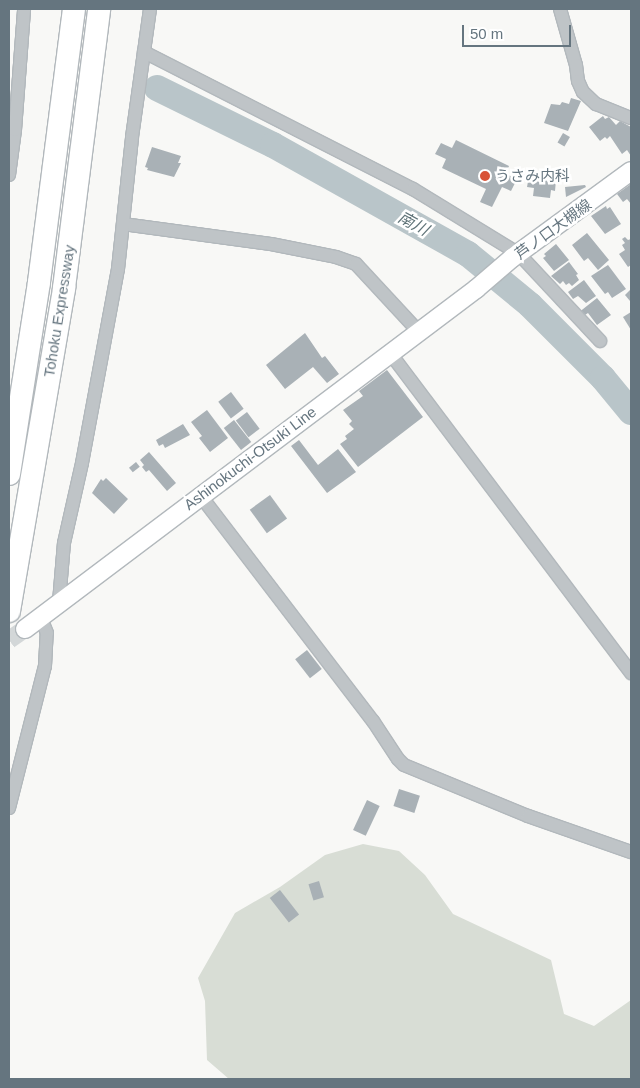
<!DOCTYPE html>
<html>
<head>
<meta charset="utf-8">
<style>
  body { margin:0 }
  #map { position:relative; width:640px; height:1088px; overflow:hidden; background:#f8f8f6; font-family:Helvetica,"Noto Sans JP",sans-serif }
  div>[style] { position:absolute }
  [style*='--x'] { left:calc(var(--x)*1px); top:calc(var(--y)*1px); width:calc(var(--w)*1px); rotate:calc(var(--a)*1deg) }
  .green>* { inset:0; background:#d8ddd5 }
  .river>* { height:26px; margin:-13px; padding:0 13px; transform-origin:13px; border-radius:13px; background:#b9c5c9 }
  .building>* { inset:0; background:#a9b1b6; transform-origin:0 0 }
  .secondary-tunnel>* { height:18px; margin-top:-9px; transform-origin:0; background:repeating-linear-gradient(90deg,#d3d7d8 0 18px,transparent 0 27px) }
  .roads { filter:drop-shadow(1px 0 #b2b8bc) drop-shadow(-1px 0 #b2b8bc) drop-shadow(0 1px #b2b8bc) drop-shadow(0 -1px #b2b8bc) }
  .street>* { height:12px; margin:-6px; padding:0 6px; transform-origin:6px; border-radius:6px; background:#bfc4c7 }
  .secondary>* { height:18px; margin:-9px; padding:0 9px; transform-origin:9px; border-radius:9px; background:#fff }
  .highway>* { height:22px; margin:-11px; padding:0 11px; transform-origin:11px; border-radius:11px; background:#fff }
  .dots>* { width:14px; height:14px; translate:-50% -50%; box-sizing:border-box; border:2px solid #fff; border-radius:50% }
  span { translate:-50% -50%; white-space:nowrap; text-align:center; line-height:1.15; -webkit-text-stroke:5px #fff; paint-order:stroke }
  .poi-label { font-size:15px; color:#65757f }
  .left { translate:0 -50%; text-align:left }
  .street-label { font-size:15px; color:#65757f }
  .water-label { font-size:16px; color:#607479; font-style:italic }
  .frame { position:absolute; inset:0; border:10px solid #65757f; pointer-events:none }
  .scale { position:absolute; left:462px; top:25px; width:109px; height:22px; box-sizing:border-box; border:2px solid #65757f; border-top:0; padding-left:6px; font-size:15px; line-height:18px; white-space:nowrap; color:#65757f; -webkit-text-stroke:4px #fff; paint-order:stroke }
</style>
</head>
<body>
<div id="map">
  <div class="green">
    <div style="clip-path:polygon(363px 844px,399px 851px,425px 875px,453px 914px,551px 960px,564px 1014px,594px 1026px,631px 1000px,631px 1079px,229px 1079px,207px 1060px,205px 1001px,198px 978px,235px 913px,280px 887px,325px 855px)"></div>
  </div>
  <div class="river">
    <div style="--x:157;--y:88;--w:129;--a:26.2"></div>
    <div style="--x:273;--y:145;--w:223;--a:29.2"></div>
    <div style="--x:468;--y:254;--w:80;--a:39.4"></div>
    <div style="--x:530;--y:305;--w:103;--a:45"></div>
    <div style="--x:603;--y:378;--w:44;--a:50.5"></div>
  </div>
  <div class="building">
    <div style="clip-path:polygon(571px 98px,581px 101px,568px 131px,544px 123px,551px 104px,560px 105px,562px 102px,569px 104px)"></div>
    <div style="clip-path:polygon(603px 116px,605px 119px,609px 117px,616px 125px,620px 121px,631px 127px,631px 156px,627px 150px,622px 154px,610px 136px,607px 139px,605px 137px,600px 141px,589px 127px)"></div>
    <div style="left:563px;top:133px;width:8px;height:11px;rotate:30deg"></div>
    <div style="clip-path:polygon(456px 140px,509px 166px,506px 174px,517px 179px,511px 191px,502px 187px,492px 207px,480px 202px,486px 189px,442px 168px,446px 159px,435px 154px,441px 143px,452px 148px)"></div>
    <div style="clip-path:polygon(152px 147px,181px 156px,178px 163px,181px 163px,174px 177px,147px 170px,148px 168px,145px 167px)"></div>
    <div style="clip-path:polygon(529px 176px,556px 180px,555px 191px,551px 190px,550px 198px,533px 196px,534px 188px,527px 187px)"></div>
    <div style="clip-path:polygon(631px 184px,631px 204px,627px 199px,623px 202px,617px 194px)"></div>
    <div style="clip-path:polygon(585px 185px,586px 187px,566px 197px,565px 187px)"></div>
    <div style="clip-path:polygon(606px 206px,607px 209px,610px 207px,621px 224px,605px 234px,591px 216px)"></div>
    <div style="clip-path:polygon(587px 233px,609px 260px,598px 270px,588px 258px,584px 261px,572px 245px)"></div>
    <div style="clip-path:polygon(625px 237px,628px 240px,631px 239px,631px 265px,628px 267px,619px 254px,625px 250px,622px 245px,625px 243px,622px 239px)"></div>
    <div style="clip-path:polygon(556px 244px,569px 260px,554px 271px,543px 258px,546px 256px,544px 254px)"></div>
    <div style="clip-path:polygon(569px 262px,578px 274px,576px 275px,579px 280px,572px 286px,569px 283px,566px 285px,563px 281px,560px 284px,551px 276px)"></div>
    <div style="clip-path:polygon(608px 265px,626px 289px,612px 298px,608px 292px,605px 294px,591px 276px)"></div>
    <div style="clip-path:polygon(584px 280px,596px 296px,586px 303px,578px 296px,573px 299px,568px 292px)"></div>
    <div style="clip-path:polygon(631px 289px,631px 300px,630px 301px,625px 295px)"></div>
    <div style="clip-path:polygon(597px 298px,611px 315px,597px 325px,588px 313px,582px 317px,578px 313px)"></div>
    <div style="clip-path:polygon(631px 312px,631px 330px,623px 317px)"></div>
    <div style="clip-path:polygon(305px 333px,322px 358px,325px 356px,339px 374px,327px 383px,313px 367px,285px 389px,266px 365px)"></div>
    <div style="clip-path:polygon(387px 370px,423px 417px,358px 467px,340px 444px,347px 439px,345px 436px,354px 429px,349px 424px,352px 421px,343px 410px,363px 396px,359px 391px)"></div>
    <div style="left:231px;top:392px;width:21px;height:16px;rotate:53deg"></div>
    <div style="clip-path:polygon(207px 410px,228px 438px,210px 452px,199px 438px,202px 436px,191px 422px)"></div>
    <div style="left:247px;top:412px;width:21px;height:14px;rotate:53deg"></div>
    <div style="left:234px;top:420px;width:28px;height:13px;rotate:52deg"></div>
    <div style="clip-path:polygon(183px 424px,190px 435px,165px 448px,163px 444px,159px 446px,156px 440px)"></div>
    <div style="clip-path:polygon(299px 440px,318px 465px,338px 449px,356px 472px,327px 493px,291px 446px)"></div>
    <div style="clip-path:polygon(149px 452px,176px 483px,167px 491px,149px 470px,146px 472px,142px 467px,144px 465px,140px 460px)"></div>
    <div style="left:136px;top:462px;width:6px;height:9px;rotate:51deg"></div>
    <div style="clip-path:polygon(106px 478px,128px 499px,114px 514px,92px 493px,101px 479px,103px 481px)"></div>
    <div style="left:270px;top:495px;width:29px;height:25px;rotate:54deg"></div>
    <div style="left:307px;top:650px;width:24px;height:15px;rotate:52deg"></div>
    <div style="left:399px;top:789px;width:22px;height:18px;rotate:18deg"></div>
    <div style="left:367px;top:800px;width:14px;height:33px;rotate:25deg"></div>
    <div style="left:319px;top:881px;width:17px;height:11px;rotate:73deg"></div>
    <div style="left:280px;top:890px;width:31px;height:13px;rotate:52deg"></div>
  </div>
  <div class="secondary-tunnel">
    <div style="--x:9;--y:640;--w:19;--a:-35"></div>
  </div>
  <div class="roads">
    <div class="street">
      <div style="--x:560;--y:9;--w:58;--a:74.1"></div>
      <div style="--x:576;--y:65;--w:16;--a:83"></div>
      <div style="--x:578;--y:81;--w:12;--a:66"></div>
      <div style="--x:583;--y:92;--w:18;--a:43"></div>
      <div style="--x:596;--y:104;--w:38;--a:22"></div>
      <div style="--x:144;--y:52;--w:302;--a:27"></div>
      <div style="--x:413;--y:189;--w:124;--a:31.5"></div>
      <div style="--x:519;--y:254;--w:119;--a:47"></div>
      <div style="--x:9;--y:175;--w:45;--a:-82.4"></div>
      <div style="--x:15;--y:130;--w:121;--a:-85.7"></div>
      <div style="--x:123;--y:224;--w:149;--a:7.7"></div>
      <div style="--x:271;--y:244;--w:66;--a:11.3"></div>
      <div style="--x:336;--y:257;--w:21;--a:19"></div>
      <div style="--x:356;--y:264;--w:91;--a:47.2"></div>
      <div style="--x:390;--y:353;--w:401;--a:53"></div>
      <div style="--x:200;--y:495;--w:285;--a:52.6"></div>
      <div style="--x:373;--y:721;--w:45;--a:56.7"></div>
      <div style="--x:398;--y:759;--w:8;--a:45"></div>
      <div style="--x:404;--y:765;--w:134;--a:22.4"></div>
      <div style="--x:528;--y:816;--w:109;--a:19.3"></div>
      <div style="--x:59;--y:602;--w:59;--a:-85.2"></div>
      <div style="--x:64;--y:543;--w:82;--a:-77.3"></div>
      <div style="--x:82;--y:463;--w:197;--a:-79.5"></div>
      <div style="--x:118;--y:269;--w:133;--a:-83.9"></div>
      <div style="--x:132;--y:137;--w:129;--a:-82"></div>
      <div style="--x:9;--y:808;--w:146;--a:-75.8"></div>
      <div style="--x:45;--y:666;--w:33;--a:-87"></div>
      <div style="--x:47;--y:633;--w:18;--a:-112"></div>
    </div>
    <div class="secondary">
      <div style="--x:25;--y:629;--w:565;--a:-37.01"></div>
      <div style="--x:476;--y:289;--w:48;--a:-40.7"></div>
      <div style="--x:512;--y:258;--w:147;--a:-36.2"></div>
    </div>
    <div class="highway">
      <div style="--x:9;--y:474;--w:194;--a:-81.1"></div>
      <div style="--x:39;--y:282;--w:275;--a:-82.7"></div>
      <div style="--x:9;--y:611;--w:328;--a:-80.3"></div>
      <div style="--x:64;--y:288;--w:281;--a:-82.8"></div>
    </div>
  </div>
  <div class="dots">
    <div style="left:485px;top:176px;background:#d85236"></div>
  </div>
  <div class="poi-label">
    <span class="left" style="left:495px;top:176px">うさみ内科</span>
  </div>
  <div class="street-label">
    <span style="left:553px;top:229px;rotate:-36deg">芦ノ口大槻線</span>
    <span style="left:59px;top:311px;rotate:-81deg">Tohoku Expressway</span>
    <span style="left:250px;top:458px;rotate:-37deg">Ashinokuchi-Otsuki Line</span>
  </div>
  <div class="water-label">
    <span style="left:413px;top:224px;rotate:29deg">南川</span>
  </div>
  <div class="frame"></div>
  <div class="scale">50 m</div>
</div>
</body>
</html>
